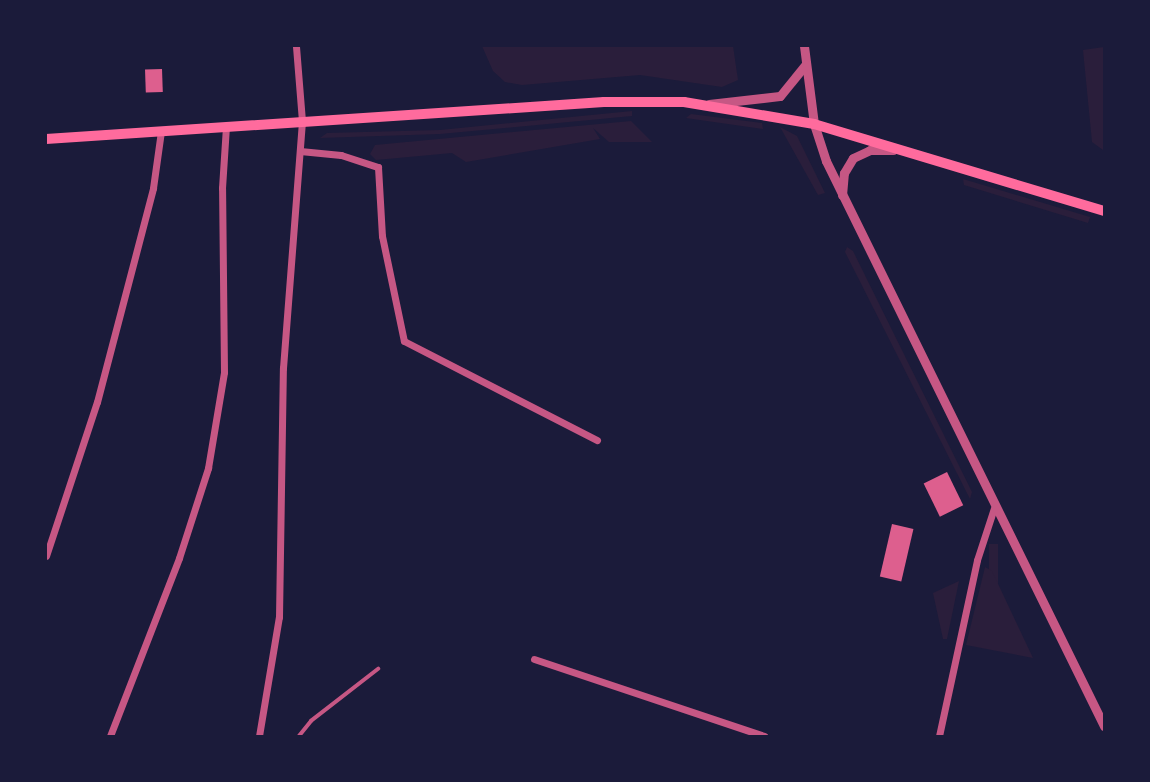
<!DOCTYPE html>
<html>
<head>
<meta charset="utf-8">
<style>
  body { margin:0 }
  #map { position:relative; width:1150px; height:782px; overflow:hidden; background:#1b1b3a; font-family:"PT Sans",sans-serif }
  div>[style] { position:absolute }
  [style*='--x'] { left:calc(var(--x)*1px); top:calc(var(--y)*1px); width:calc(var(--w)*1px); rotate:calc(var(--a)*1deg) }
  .green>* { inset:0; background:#2a1e3b; transform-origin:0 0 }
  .building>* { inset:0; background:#dd5f8e; transform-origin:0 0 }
  .service>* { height:3.5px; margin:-1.75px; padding:0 1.75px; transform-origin:1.75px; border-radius:1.75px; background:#c65784 }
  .minor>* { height:7px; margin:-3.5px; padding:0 3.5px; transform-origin:3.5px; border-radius:3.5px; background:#c65784 }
  .tertiary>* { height:9px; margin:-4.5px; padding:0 4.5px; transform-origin:4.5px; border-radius:4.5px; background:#c65784 }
  .secondary>* { height:10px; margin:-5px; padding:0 5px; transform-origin:5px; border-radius:5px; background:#ff6b9d }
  span { translate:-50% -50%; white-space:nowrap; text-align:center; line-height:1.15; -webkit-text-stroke:6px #1b1b3a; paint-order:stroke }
  .frame { position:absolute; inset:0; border:47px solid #1b1b3a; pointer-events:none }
</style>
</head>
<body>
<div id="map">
  <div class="green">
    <div style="clip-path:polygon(482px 46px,733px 46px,738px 80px,722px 87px,640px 75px,522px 85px,505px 82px,493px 71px)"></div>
    <div style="clip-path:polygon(1104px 47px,1104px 166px,1103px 150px,1092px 142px,1083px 50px)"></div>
    <div style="clip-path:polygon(632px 111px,632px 116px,440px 134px,320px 138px,327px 133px,440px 130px)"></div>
    <div style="clip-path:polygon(691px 114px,762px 123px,763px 129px,686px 118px)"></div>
    <div style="clip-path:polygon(631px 121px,652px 142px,609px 142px,593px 128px,600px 139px,466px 162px,452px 153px,376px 160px,370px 154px,375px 145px)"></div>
    <div style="clip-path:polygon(780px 127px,797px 136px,825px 193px,818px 195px)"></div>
    <div style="clip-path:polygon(963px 179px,1090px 217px,1088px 223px,964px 185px)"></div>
    <div style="clip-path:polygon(847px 247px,853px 251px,972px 492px,970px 499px,845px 252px)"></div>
    <div style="left:989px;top:544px;width:9px;height:73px"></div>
    <div style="clip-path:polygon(985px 567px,992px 571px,1033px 658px,966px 645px)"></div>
    <div style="clip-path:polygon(959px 581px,947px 639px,943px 639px,933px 593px)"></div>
  </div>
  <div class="building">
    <div style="left:162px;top:69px;width:23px;height:17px;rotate:88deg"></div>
    <div style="left:947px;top:472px;width:37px;height:26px;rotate:64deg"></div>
    <div style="left:892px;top:524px;width:22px;height:54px;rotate:13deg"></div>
  </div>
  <div class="service">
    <div style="--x:299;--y:736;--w:19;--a:-51"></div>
    <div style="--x:311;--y:721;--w:85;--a:-37.8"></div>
  </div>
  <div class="minor">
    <div style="--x:300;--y:151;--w:41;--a:5.6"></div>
    <div style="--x:341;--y:155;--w:39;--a:18"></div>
    <div style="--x:378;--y:167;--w:69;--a:86.7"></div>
    <div style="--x:382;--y:236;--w:107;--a:78.2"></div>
    <div style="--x:404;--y:341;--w:217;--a:27.2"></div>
    <div style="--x:46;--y:556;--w:162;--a:-71.7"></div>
    <div style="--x:97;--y:402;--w:221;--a:-75.3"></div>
    <div style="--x:153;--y:188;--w:58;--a:-82"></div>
    <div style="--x:534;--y:659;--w:243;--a:18.5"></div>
    <div style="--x:110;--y:736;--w:191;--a:-68.8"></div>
    <div style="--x:179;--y:558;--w:95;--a:-72.1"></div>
    <div style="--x:208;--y:468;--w:97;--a:-80.5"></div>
    <div style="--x:224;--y:372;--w:184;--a:-90.6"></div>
    <div style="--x:222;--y:188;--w:62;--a:-86.3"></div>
    <div style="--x:259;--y:736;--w:121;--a:-80.5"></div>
    <div style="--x:279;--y:617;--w:249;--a:-89.1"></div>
    <div style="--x:283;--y:368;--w:248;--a:-85.6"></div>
    <div style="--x:302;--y:121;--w:75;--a:-94.6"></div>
    <div style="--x:939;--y:736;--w:180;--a:-77.8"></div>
    <div style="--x:977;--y:560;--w:55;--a:-71.9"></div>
  </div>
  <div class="tertiary">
    <div style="--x:804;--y:46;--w:79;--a:82.7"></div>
    <div style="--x:814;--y:124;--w:39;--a:72"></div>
    <div style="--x:826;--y:161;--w:630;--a:63.8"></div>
    <div style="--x:709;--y:104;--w:71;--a:-6.4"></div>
    <div style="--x:780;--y:96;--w:41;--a:-50.9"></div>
    <div style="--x:842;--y:195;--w:22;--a:-85"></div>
    <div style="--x:844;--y:173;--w:17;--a:-59"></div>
    <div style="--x:853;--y:158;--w:19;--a:-25"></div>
    <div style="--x:870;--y:150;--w:23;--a:0"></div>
  </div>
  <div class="secondary">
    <div style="--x:46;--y:139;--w:559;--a:-3.79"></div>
    <div style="--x:604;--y:102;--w:80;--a:0"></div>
    <div style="--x:684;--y:102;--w:132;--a:9.6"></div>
    <div style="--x:814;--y:124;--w:303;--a:16.7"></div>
  </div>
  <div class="frame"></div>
</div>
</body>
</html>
